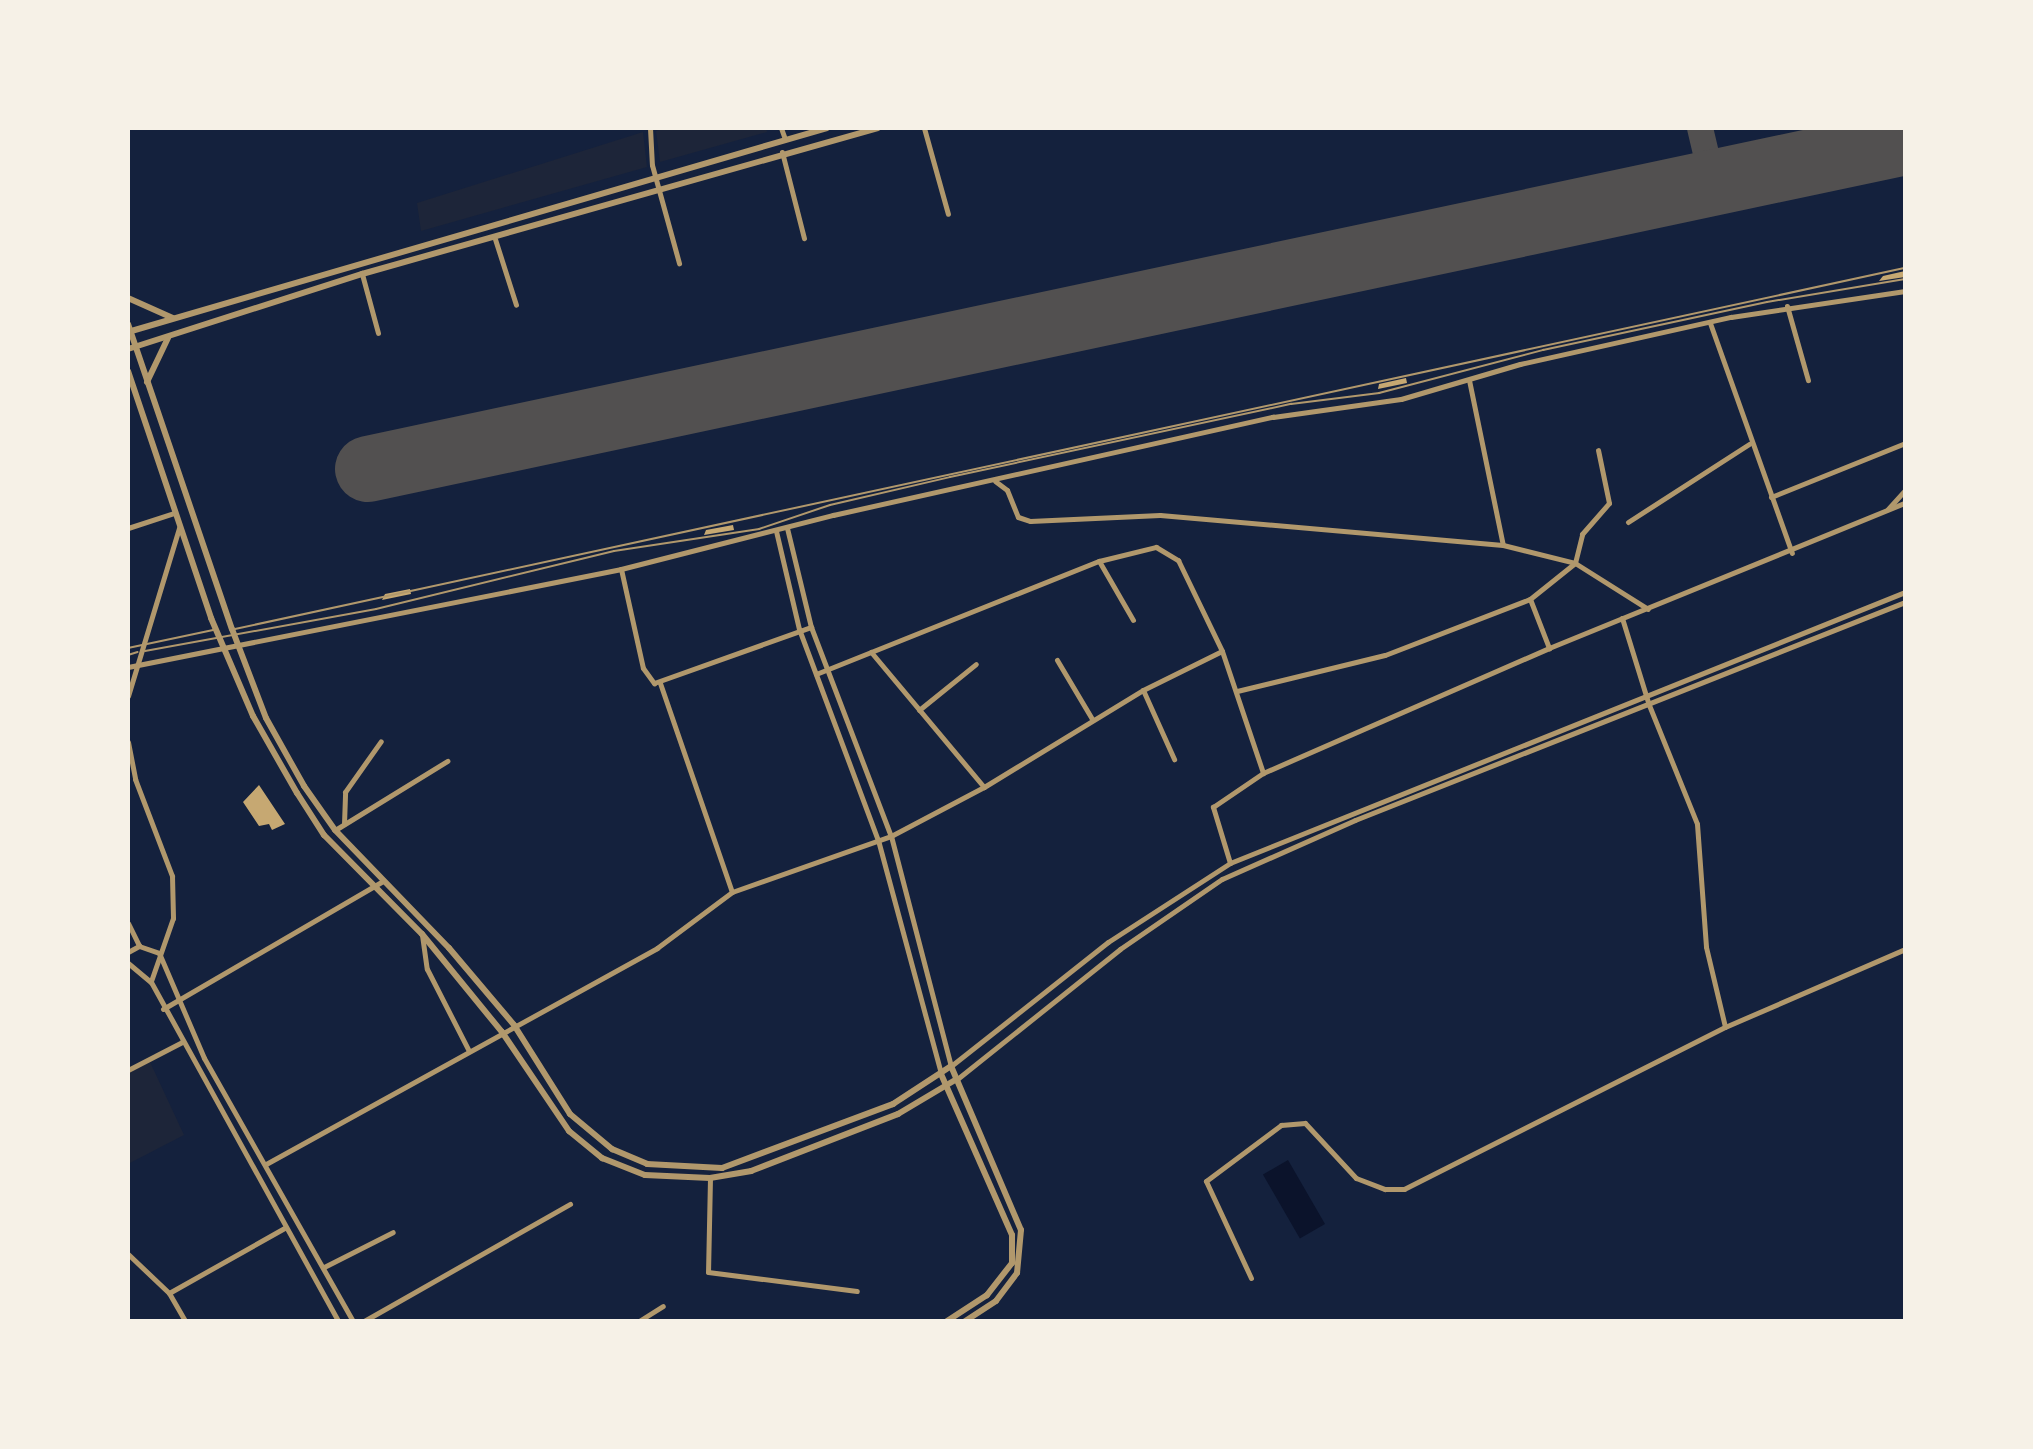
<!DOCTYPE html>
<html>
<head>
<meta charset="utf-8">
<style>
  body { margin:0 }
  #map { position:relative; width:2033px; height:1449px; overflow:hidden; background:#14213d; font-family:Overpass,sans-serif }
  div>[style] { position:absolute }
  [style*='--x'] { left:calc(var(--x)*1px); top:calc(var(--y)*1px); width:calc(var(--w)*1px); rotate:calc(var(--a)*1deg) }
  .green>* { inset:0; background:#1d2539 }
  .water>* { inset:0; background:#0b132b; transform-origin:0 0 }
  .taxiway>* { height:26px; margin:-13px; padding:0 13px; transform-origin:13px; border-radius:13px; background:#525050 }
  .runway>* { height:66px; margin:-33px; padding:0 33px; transform-origin:33px; border-radius:33px; background:#525050 }
  .building>* { inset:0; background:#c6a872 }
  .service>* { height:2px; margin:-1px; padding:0 1px; transform-origin:1px; border-radius:1px; background:#b1986c }
  .minor>* { height:5px; margin:-2.5px; padding:0 2.5px; transform-origin:2.5px; border-radius:2.5px; background:#b1986c }
  .tertiary>* { height:6px; margin:-3px; padding:0 3px; transform-origin:3px; border-radius:3px; background:#b1986c }
  span { translate:-50% -50%; white-space:nowrap; text-align:center; line-height:1.15; -webkit-text-stroke:8px #f6f1e7; paint-order:stroke }
  .frame { position:absolute; inset:0; border:130px solid #f6f1e7; pointer-events:none }
</style>
</head>
<body>
<div id="map">
  <div class="green">
    <div style="clip-path:polygon(665px 128px,766px 128px,767px 132px,660px 162px,656px 131px)"></div>
    <div style="clip-path:polygon(643px 132px,647px 167px,421px 231px,417px 203px)"></div>
    <div style="clip-path:polygon(150px 1062px,184px 1135px,128px 1164px,128px 1073px)"></div>
  </div>
  <div class="water">
    <div style="left:1288px;top:1160px;width:74px;height:29px;rotate:60deg"></div>
  </div>
  <div class="taxiway">
    <div style="--x:1700;--y:128;--w:57;--a:76.7"></div>
    <div style="--x:1883;--y:128;--w:18;--a:81"></div>
  </div>
  <div class="runway">
    <div style="--x:368;--y:469;--w:1571;--a:-12.01"></div>
  </div>
  <div class="building">
    <div style="clip-path:polygon(1905px 271px,1905px 277px,1879px 281px,1883px 276px)"></div>
    <div style="clip-path:polygon(1406px 378px,1407px 383px,1378px 389px,1379px 384px)"></div>
    <div style="clip-path:polygon(733px 525px,734px 530px,704px 535px,706px 530px)"></div>
    <div style="clip-path:polygon(410px 589px,411px 594px,382px 600px,385px 594px)"></div>
    <div style="clip-path:polygon(259px 785px,285px 824px,272px 830px,269px 824px,259px 826px,243px 802px)"></div>
  </div>
  <div class="service">
    <div style="--x:235;--y:629;--w:1709;--a:-12.2"></div>
    <div style="--x:128;--y:648;--w:87;--a:-12"></div>
    <div style="--x:145;--y:651;--w:235;--a:-10.3"></div>
    <div style="--x:376;--y:609;--w:245;--a:-13.7"></div>
    <div style="--x:614;--y:551;--w:147;--a:-8.6"></div>
    <div style="--x:759;--y:529;--w:75;--a:-18.7"></div>
    <div style="--x:830;--y:505;--w:123;--a:-13.1"></div>
    <div style="--x:950;--y:477;--w:349;--a:-12.1"></div>
    <div style="--x:1291;--y:404;--w:89;--a:-7.1"></div>
    <div style="--x:1379;--y:393;--w:170;--a:-14.7"></div>
    <div style="--x:1543;--y:350;--w:229;--a:-12.1"></div>
    <div style="--x:1767;--y:302;--w:140;--a:-9.5"></div>
    <div style="--x:128;--y:655;--w:10;--a:-17"></div>
  </div>
  <div class="minor">
    <div style="--x:650;--y:128;--w:37;--a:87"></div>
    <div style="--x:652;--y:165;--w:102;--a:74.6"></div>
    <div style="--x:781;--y:128;--w:12;--a:70"></div>
    <div style="--x:924;--y:128;--w:89;--a:74.4"></div>
    <div style="--x:782;--y:152;--w:89;--a:75.7"></div>
    <div style="--x:495;--y:239;--w:69;--a:72.3"></div>
    <div style="--x:362;--y:274;--w:61;--a:74.8"></div>
    <div style="--x:1787;--y:306;--w:77;--a:74.2"></div>
    <div style="--x:1710;--y:323;--w:244;--a:70.4"></div>
    <div style="--x:1469;--y:380;--w:168;--a:78.4"></div>
    <div style="--x:995;--y:481;--w:15;--a:37"></div>
    <div style="--x:1007;--y:490;--w:29;--a:68"></div>
    <div style="--x:1018;--y:517;--w:13;--a:18"></div>
    <div style="--x:1030;--y:521;--w:130;--a:-2.6"></div>
    <div style="--x:1160;--y:515;--w:344;--a:5"></div>
    <div style="--x:1503;--y:545;--w:74;--a:14"></div>
    <div style="--x:1575;--y:563;--w:86;--a:32.2"></div>
    <div style="--x:1771;--y:497;--w:144;--a:-21.9"></div>
    <div style="--x:1888;--y:509;--w:25;--a:-48"></div>
    <div style="--x:1628;--y:522;--w:144;--a:-32.8"></div>
    <div style="--x:128;--y:528;--w:48;--a:-18.1"></div>
    <div style="--x:787;--y:528;--w:102;--a:76.4"></div>
    <div style="--x:811;--y:627;--w:224;--a:69.1"></div>
    <div style="--x:891;--y:836;--w:238;--a:75.4"></div>
    <div style="--x:951;--y:1066;--w:200;--a:-38.3"></div>
    <div style="--x:1108;--y:942;--w:145;--a:-32.9"></div>
    <div style="--x:1230;--y:863;--w:727;--a:-21.87"></div>
    <div style="--x:776;--y:531;--w:101;--a:76.8"></div>
    <div style="--x:799;--y:629;--w:225;--a:69.5"></div>
    <div style="--x:878;--y:840;--w:241;--a:74.9"></div>
    <div style="--x:1099;--y:561;--w:68;--a:60"></div>
    <div style="--x:621;--y:569;--w:101;--a:77.5"></div>
    <div style="--x:643;--y:668;--w:19;--a:54"></div>
    <div style="--x:654;--y:683;--w:167;--a:-19.6"></div>
    <div style="--x:1530;--y:599;--w:53;--a:68.8"></div>
    <div style="--x:1622;--y:618;--w:91;--a:72.8"></div>
    <div style="--x:1649;--y:705;--w:128;--a:68"></div>
    <div style="--x:1697;--y:824;--w:123;--a:85.8"></div>
    <div style="--x:1706;--y:947;--w:82;--a:76.6"></div>
    <div style="--x:871;--y:652;--w:176;--a:50.1"></div>
    <div style="--x:1057;--y:660;--w:69;--a:59.3"></div>
    <div style="--x:128;--y:667;--w:503;--a:-11.24"></div>
    <div style="--x:621;--y:569;--w:219;--a:-14.3"></div>
    <div style="--x:833;--y:515;--w:451;--a:-12.6"></div>
    <div style="--x:1273;--y:417;--w:129;--a:-8"></div>
    <div style="--x:1401;--y:399;--w:124;--a:-16.4"></div>
    <div style="--x:1520;--y:364;--w:216;--a:-12.6"></div>
    <div style="--x:1731;--y:317;--w:176;--a:-8.5"></div>
    <div style="--x:816;--y:674;--w:305;--a:-21.8"></div>
    <div style="--x:1099;--y:561;--w:59;--a:-13.8"></div>
    <div style="--x:1156;--y:547;--w:26;--a:31"></div>
    <div style="--x:1178;--y:560;--w:101;--a:64.2"></div>
    <div style="--x:1222;--y:651;--w:129;--a:71.4"></div>
    <div style="--x:660;--y:683;--w:221;--a:71"></div>
    <div style="--x:1143;--y:690;--w:76;--a:65.8"></div>
    <div style="--x:1237;--y:691;--w:152;--a:-13.7"></div>
    <div style="--x:1385;--y:655;--w:155;--a:-21.1"></div>
    <div style="--x:1530;--y:599;--w:58;--a:-38.7"></div>
    <div style="--x:1575;--y:563;--w:30;--a:-76"></div>
    <div style="--x:1582;--y:534;--w:41;--a:-48.9"></div>
    <div style="--x:1609;--y:503;--w:54;--a:-101.7"></div>
    <div style="--x:128;--y:696;--w:176;--a:-73.1"></div>
    <div style="--x:919;--y:710;--w:73;--a:-38.9"></div>
    <div style="--x:128;--y:742;--w:38;--a:79"></div>
    <div style="--x:135;--y:779;--w:104;--a:69.1"></div>
    <div style="--x:172;--y:876;--w:42;--a:88.6"></div>
    <div style="--x:173;--y:918;--w:67;--a:109.2"></div>
    <div style="--x:344;--y:824;--w:32;--a:-88"></div>
    <div style="--x:345;--y:792;--w:62;--a:-54.8"></div>
    <div style="--x:335;--y:830;--w:132;--a:-31.6"></div>
    <div style="--x:1230;--y:863;--w:59;--a:-106.9"></div>
    <div style="--x:1213;--y:807;--w:60;--a:-34.2"></div>
    <div style="--x:1263;--y:773;--w:312;--a:-23.6"></div>
    <div style="--x:1549;--y:648;--w:384;--a:-22.2"></div>
    <div style="--x:128;--y:923;--w:25;--a:64"></div>
    <div style="--x:422;--y:935;--w:34;--a:82"></div>
    <div style="--x:427;--y:969;--w:92;--a:62.9"></div>
    <div style="--x:128;--y:952;--w:13;--a:-29"></div>
    <div style="--x:139;--y:946;--w:21;--a:19"></div>
    <div style="--x:159;--y:953;--w:114;--a:66.8"></div>
    <div style="--x:204;--y:1058;--w:302;--a:60.5"></div>
    <div style="--x:128;--y:963;--w:30;--a:40"></div>
    <div style="--x:151;--y:982;--w:387;--a:61.1"></div>
    <div style="--x:163;--y:1009;--w:255;--a:-30.2"></div>
    <div style="--x:128;--y:1070;--w:61;--a:-27.4"></div>
    <div style="--x:956;--y:1080;--w:210;--a:-38.6"></div>
    <div style="--x:1120;--y:949;--w:124;--a:-34.5"></div>
    <div style="--x:1222;--y:879;--w:145;--a:-23.9"></div>
    <div style="--x:1355;--y:820;--w:592;--a:-21.62"></div>
    <div style="--x:266;--y:1164;--w:447;--a:-28.9"></div>
    <div style="--x:657;--y:948;--w:94;--a:-36.7"></div>
    <div style="--x:732;--y:892;--w:169;--a:-19.4"></div>
    <div style="--x:891;--y:836;--w:105;--a:-27.8"></div>
    <div style="--x:984;--y:787;--w:186;--a:-31.4"></div>
    <div style="--x:1143;--y:690;--w:88;--a:-26.3"></div>
    <div style="--x:710;--y:1178;--w:94;--a:91.2"></div>
    <div style="--x:708;--y:1272;--w:150;--a:7.3"></div>
    <div style="--x:128;--y:1254;--w:57;--a:43.6"></div>
    <div style="--x:169;--y:1293;--w:32;--a:60"></div>
    <div style="--x:324;--y:1267;--w:77;--a:-26.9"></div>
    <div style="--x:1251;--y:1278;--w:107;--a:-114.9"></div>
    <div style="--x:1206;--y:1181;--w:94;--a:-36.7"></div>
    <div style="--x:1281;--y:1125;--w:24;--a:-5"></div>
    <div style="--x:1305;--y:1123;--w:75;--a:47.2"></div>
    <div style="--x:1356;--y:1178;--w:31;--a:21"></div>
    <div style="--x:1385;--y:1189;--w:19;--a:0"></div>
    <div style="--x:1404;--y:1189;--w:360;--a:-26.8"></div>
    <div style="--x:1725;--y:1027;--w:196;--a:-23.4"></div>
    <div style="--x:169;--y:1293;--w:134;--a:-29.4"></div>
    <div style="--x:364;--y:1321;--w:237;--a:-29.6"></div>
    <div style="--x:639;--y:1321;--w:28;--a:-32"></div>
  </div>
  <div class="tertiary">
    <div style="--x:128;--y:298;--w:49;--a:24"></div>
    <div style="--x:128;--y:324;--w:322;--a:71.2"></div>
    <div style="--x:232;--y:629;--w:95;--a:69.1"></div>
    <div style="--x:266;--y:718;--w:78;--a:60.8"></div>
    <div style="--x:304;--y:786;--w:54;--a:54.8"></div>
    <div style="--x:335;--y:830;--w:164;--a:46"></div>
    <div style="--x:449;--y:948;--w:101;--a:49.8"></div>
    <div style="--x:514;--y:1025;--w:105;--a:57.8"></div>
    <div style="--x:570;--y:1114;--w:55;--a:39.8"></div>
    <div style="--x:612;--y:1149;--w:38;--a:23"></div>
    <div style="--x:647;--y:1164;--w:75;--a:3.1"></div>
    <div style="--x:722;--y:1168;--w:183;--a:-20.5"></div>
    <div style="--x:893;--y:1104;--w:69;--a:-33.2"></div>
    <div style="--x:951;--y:1066;--w:178;--a:66.9"></div>
    <div style="--x:1021;--y:1230;--w:43;--a:95.3"></div>
    <div style="--x:1017;--y:1273;--w:35;--a:127"></div>
    <div style="--x:996;--y:1301;--w:37;--a:147"></div>
    <div style="--x:128;--y:332;--w:728;--a:-16.27"></div>
    <div style="--x:128;--y:349;--w:246;--a:-17.8"></div>
    <div style="--x:362;--y:274;--w:536;--a:-15.8"></div>
    <div style="--x:128;--y:371;--w:261;--a:71.4"></div>
    <div style="--x:211;--y:618;--w:107;--a:66.8"></div>
    <div style="--x:253;--y:716;--w:89;--a:60.3"></div>
    <div style="--x:297;--y:793;--w:50;--a:57.3"></div>
    <div style="--x:324;--y:835;--w:139;--a:45.3"></div>
    <div style="--x:422;--y:934;--w:127;--a:50.8"></div>
    <div style="--x:502;--y:1032;--w:120;--a:55.9"></div>
    <div style="--x:569;--y:1131;--w:43;--a:39.3"></div>
    <div style="--x:602;--y:1158;--w:46;--a:21.6"></div>
    <div style="--x:645;--y:1175;--w:65;--a:2.6"></div>
    <div style="--x:710;--y:1178;--w:42;--a:-9.7"></div>
    <div style="--x:751;--y:1171;--w:158;--a:-21.2"></div>
    <div style="--x:898;--y:1114;--w:66;--a:-30.8"></div>
    <div style="--x:147;--y:382;--w:49;--a:-64.5"></div>
    <div style="--x:941;--y:1074;--w:176;--a:66.2"></div>
    <div style="--x:1012;--y:1235;--w:28;--a:90"></div>
    <div style="--x:1012;--y:1263;--w:41;--a:128"></div>
    <div style="--x:987;--y:1295;--w:48;--a:147"></div>
  </div>
  <div class="frame"></div>
</div>
</body>
</html>
